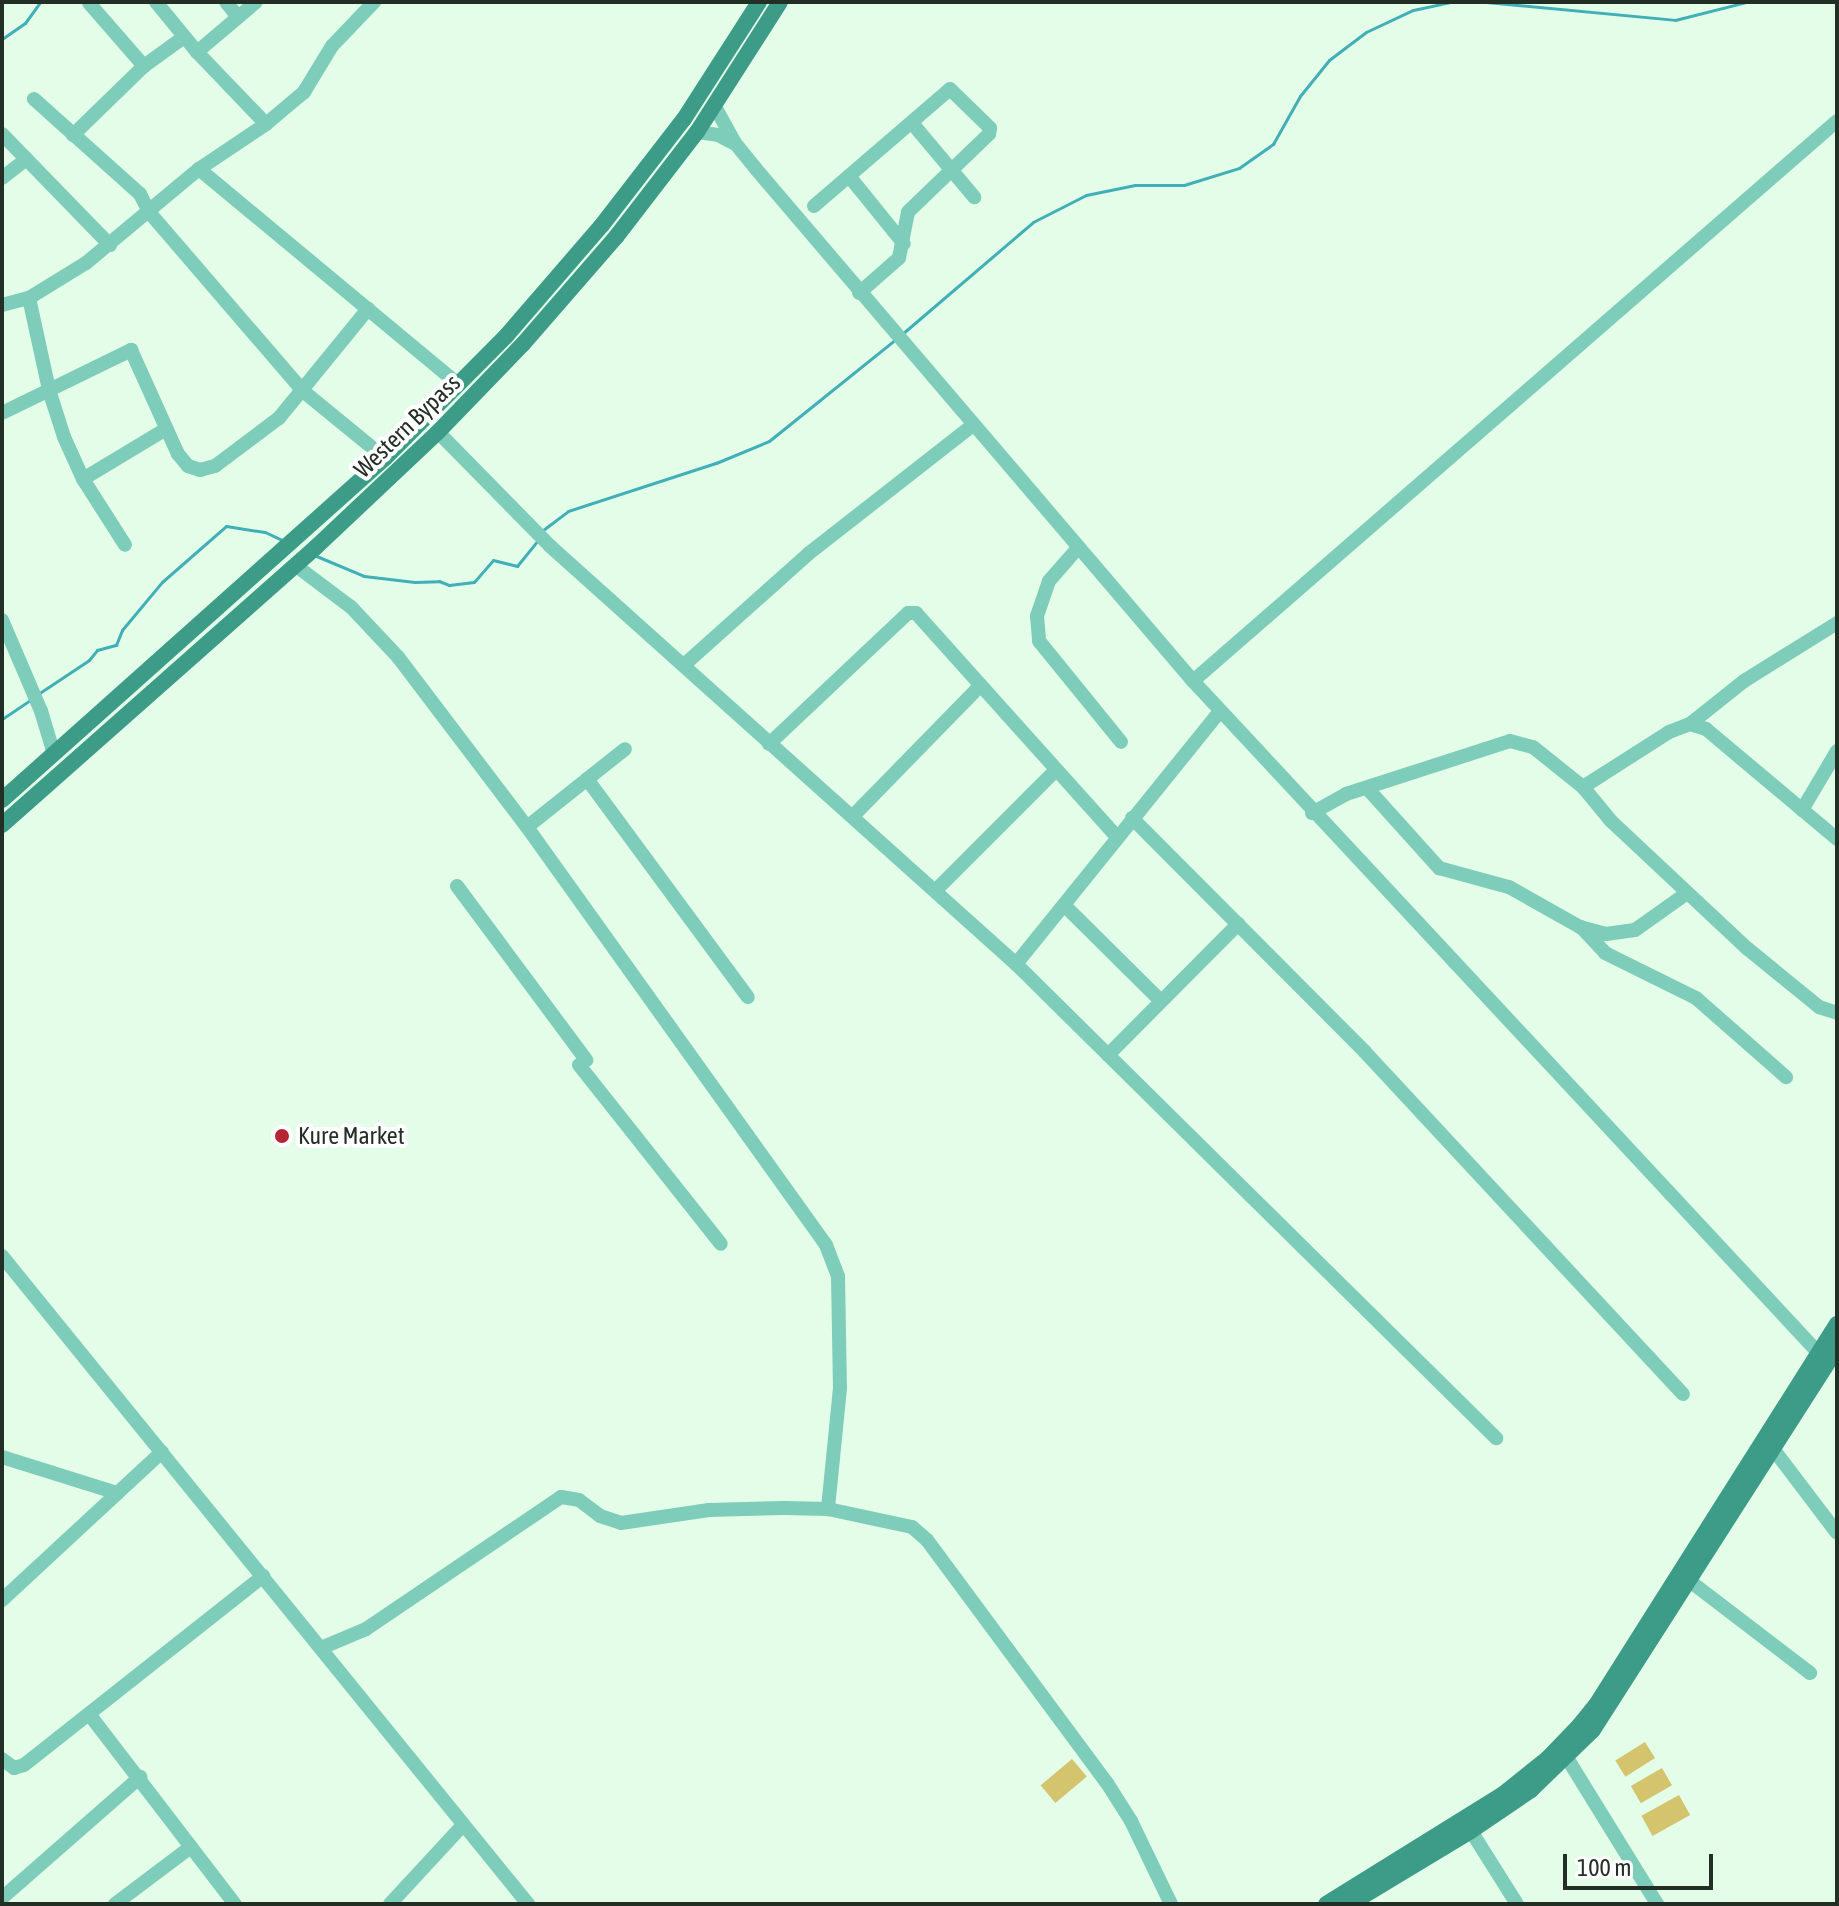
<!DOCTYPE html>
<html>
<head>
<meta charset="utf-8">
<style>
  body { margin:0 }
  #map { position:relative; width:1839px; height:1906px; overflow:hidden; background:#e4fde9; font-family:"Asap Condensed",sans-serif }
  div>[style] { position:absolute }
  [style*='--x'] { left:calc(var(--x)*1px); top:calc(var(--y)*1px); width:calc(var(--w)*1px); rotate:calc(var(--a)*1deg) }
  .green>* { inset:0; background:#d4c46d; transform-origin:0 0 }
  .stream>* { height:3px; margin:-1.5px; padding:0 1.5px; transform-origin:1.5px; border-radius:1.5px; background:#40afb8 }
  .minor>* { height:14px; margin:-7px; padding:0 7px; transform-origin:7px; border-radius:7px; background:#7ecdba }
  .major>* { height:16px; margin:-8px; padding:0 8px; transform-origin:8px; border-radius:8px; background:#3d9c88 }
  .dots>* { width:22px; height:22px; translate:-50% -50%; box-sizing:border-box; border:4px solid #fff; border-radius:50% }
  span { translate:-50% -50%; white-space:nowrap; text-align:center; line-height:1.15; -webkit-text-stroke:8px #fff; paint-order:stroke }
  .street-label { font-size:24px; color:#232e25 }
  .poi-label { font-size:24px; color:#232e25 }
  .left { translate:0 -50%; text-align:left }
  .frame { position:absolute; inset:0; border:4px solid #232e25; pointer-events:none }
  .scale { position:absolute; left:1563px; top:1854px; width:150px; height:36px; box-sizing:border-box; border:4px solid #232e25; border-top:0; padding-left:10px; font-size:24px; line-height:28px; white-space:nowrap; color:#232e25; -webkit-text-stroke:6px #fff; paint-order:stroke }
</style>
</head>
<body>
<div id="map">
  <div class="green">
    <div style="left:1645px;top:1742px;width:19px;height:35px;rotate:58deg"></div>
    <div style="left:1072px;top:1759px;width:23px;height:41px;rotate:50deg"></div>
    <div style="left:1662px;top:1768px;width:20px;height:36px;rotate:60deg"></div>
    <div style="left:1679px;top:1795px;width:23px;height:43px;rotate:61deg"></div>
  </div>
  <div class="stream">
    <div style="--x:1486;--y:2;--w:190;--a:5.4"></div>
    <div style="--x:1675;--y:20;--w:73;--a:-14.2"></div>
    <div style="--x:2;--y:39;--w:28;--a:-35"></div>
    <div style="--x:25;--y:23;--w:26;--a:-54"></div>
    <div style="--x:902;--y:334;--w:172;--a:-40.5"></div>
    <div style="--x:1033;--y:222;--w:59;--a:-27"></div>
    <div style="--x:1086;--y:195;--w:50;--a:-11.5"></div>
    <div style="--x:1135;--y:185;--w:49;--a:0"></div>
    <div style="--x:1184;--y:185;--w:58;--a:-17.2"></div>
    <div style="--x:1239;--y:168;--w:42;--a:-35.2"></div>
    <div style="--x:1273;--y:144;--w:55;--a:-60.6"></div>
    <div style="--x:1300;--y:96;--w:46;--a:-51.1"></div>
    <div style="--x:1329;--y:60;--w:46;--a:-37.1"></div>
    <div style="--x:1366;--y:32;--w:52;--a:-25.1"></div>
    <div style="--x:1413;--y:10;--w:38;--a:-12"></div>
    <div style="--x:543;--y:530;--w:31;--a:-37"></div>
    <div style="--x:568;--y:511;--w:156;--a:-18"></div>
    <div style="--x:716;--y:463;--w:57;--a:-22.5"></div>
    <div style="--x:769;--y:441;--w:163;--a:-38.8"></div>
    <div style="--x:314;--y:555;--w:54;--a:22.8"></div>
    <div style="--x:364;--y:576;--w:51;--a:6.7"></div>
    <div style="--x:415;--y:582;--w:24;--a:-2"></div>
    <div style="--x:439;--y:581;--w:11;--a:22"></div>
    <div style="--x:449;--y:585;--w:25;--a:-7"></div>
    <div style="--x:474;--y:582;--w:29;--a:-49"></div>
    <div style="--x:493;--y:560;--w:25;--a:14"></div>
    <div style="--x:517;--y:566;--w:32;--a:-51"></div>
    <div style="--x:38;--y:694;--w:61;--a:-33.7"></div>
    <div style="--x:89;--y:660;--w:13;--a:-51"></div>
    <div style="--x:97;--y:650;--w:20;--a:-15"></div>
    <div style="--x:116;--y:645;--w:16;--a:-68"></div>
    <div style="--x:122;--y:630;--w:62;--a:-50.2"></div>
    <div style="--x:162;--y:582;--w:85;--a:-41.2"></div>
    <div style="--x:226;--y:526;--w:39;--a:9"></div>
    <div style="--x:265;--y:532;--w:19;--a:25"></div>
    <div style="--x:2;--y:719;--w:36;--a:-34"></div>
  </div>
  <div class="minor">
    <div style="--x:156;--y:2;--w:65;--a:50.6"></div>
    <div style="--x:197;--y:52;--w:100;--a:46.2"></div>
    <div style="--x:226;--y:2;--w:19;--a:51"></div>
    <div style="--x:89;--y:3;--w:84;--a:48.9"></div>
    <div style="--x:197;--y:52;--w:77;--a:-40.3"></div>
    <div style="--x:34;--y:99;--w:142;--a:41.9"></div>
    <div style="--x:140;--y:194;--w:20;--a:63"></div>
    <div style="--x:149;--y:212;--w:236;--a:49.3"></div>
    <div style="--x:303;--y:391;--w:106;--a:39.3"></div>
    <div style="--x:714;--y:105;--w:43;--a:61.1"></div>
    <div style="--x:735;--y:143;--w:33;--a:51"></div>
    <div style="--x:756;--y:169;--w:673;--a:49.52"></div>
    <div style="--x:1193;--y:681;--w:928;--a:47.05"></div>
    <div style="--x:912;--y:123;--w:97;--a:50"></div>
    <div style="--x:697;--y:132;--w:21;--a:8"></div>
    <div style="--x:718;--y:135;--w:18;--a:27"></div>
    <div style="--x:2;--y:134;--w:155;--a:45.8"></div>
    <div style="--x:73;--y:135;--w:99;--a:-44.2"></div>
    <div style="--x:144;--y:66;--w:49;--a:-35.9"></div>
    <div style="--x:199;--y:169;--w:338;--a:39.7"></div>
    <div style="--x:849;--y:176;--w:87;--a:51"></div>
    <div style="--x:2;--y:178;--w:29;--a:-38"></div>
    <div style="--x:814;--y:206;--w:179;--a:-40.7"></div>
    <div style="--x:950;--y:89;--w:56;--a:44.3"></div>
    <div style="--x:990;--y:128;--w:6;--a:99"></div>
    <div style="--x:989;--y:134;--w:112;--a:136.1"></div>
    <div style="--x:908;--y:212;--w:47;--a:101.1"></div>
    <div style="--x:899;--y:258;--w:53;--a:138.8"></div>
    <div style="--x:29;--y:298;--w:94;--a:77.7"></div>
    <div style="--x:49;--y:390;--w:49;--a:72.3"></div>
    <div style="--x:64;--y:437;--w:46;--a:65.7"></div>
    <div style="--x:83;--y:479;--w:78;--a:57.5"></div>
    <div style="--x:2;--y:305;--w:28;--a:-15"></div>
    <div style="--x:29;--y:298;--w:67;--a:-31.6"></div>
    <div style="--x:86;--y:263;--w:147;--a:-39.8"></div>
    <div style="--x:199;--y:169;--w:81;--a:-33.9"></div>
    <div style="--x:266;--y:124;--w:50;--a:-40.1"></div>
    <div style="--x:304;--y:92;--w:54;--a:-58.7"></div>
    <div style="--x:332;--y:46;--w:61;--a:-46.3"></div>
    <div style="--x:2;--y:413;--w:144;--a:-26"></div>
    <div style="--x:131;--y:350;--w:114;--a:65.7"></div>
    <div style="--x:178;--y:454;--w:16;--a:50"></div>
    <div style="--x:188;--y:466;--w:13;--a:18"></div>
    <div style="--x:200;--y:470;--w:16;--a:-15"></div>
    <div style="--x:215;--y:466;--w:80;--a:-36.9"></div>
    <div style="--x:279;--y:418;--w:141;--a:-50.8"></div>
    <div style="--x:438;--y:432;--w:160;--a:45.5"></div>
    <div style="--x:550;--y:546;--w:626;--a:41.89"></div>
    <div style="--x:1016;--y:964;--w:675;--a:44.64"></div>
    <div style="--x:83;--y:479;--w:97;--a:-31.1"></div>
    <div style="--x:1077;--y:549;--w:43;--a:131.2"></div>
    <div style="--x:1049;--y:581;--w:37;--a:109"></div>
    <div style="--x:1037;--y:616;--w:25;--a:85"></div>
    <div style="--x:1039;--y:641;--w:130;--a:50.9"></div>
    <div style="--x:295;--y:565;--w:70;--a:36.9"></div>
    <div style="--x:351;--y:607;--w:69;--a:46.8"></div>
    <div style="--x:398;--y:657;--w:213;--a:52.8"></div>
    <div style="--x:527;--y:827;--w:514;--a:54.42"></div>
    <div style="--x:826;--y:1245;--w:33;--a:69"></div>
    <div style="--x:838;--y:1276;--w:112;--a:89"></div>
    <div style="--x:840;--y:1388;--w:122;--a:95.7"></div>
    <div style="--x:2;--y:620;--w:99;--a:66.8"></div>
    <div style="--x:41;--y:711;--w:45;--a:73.2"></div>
    <div style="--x:684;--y:665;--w:166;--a:-41.8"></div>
    <div style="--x:808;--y:554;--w:209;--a:-38"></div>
    <div style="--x:1193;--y:681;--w:853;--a:-41.01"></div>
    <div style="--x:1690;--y:724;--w:69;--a:-38.5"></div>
    <div style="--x:1744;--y:681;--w:110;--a:-31.9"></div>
    <div style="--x:769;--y:744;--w:191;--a:-43.3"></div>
    <div style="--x:908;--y:613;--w:8;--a:0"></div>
    <div style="--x:916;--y:613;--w:301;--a:48.1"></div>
    <div style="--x:587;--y:779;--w:271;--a:53.6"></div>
    <div style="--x:1583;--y:787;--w:44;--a:50.5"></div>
    <div style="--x:1611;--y:821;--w:187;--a:43.1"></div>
    <div style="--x:1748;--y:949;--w:92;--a:39.2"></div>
    <div style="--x:1819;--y:1007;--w:19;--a:18"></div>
    <div style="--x:1367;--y:788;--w:108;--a:48"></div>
    <div style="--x:1439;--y:868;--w:73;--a:15.2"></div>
    <div style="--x:1509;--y:887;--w:81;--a:29.4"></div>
    <div style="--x:1580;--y:927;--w:27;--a:15"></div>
    <div style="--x:1606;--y:934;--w:29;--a:-8"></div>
    <div style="--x:1635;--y:930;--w:64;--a:-35.4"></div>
    <div style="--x:1802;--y:810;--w:69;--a:-59.3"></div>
    <div style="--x:1312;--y:813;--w:39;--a:-29"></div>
    <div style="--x:1346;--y:794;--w:172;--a:-17.9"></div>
    <div style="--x:1510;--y:741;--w:24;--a:15"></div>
    <div style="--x:1533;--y:747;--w:64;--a:38.7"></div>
    <div style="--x:1583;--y:787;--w:102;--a:-32.6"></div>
    <div style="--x:1669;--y:732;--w:22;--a:-21"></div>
    <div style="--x:1690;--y:724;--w:17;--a:17"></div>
    <div style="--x:1706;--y:729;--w:171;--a:40"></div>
    <div style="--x:853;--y:816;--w:183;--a:-45.7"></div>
    <div style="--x:1132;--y:818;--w:330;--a:45.1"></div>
    <div style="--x:1365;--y:1052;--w:467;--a:47.1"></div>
    <div style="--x:527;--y:827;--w:125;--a:-38.5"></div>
    <div style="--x:457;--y:886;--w:217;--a:53.4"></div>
    <div style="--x:936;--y:890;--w:170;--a:-45"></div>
    <div style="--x:1064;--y:905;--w:136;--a:44.7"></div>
    <div style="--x:1581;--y:927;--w:35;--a:47"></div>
    <div style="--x:1605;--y:953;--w:102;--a:26.3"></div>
    <div style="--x:1696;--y:998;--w:120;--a:41.3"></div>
    <div style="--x:1016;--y:964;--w:325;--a:-51.1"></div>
    <div style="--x:1108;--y:1055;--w:185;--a:-45.2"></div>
    <div style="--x:579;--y:1065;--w:228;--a:51.6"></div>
    <div style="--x:2;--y:1256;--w:835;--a:50.93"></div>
    <div style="--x:1774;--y:1450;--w:104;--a:52.8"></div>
    <div style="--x:2;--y:1457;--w:121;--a:17.4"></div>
    <div style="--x:1691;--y:1582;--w:150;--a:37.4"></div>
    <div style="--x:2;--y:1600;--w:218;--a:-42.8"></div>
    <div style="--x:321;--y:1648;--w:49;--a:-22.9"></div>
    <div style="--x:366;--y:1629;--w:235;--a:-34.1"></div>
    <div style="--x:561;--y:1497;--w:18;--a:9"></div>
    <div style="--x:579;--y:1500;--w:26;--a:37"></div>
    <div style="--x:600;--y:1516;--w:22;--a:18"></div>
    <div style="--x:621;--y:1523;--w:89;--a:-8.4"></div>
    <div style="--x:709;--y:1510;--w:76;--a:-1.5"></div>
    <div style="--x:785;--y:1508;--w:43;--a:1.3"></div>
    <div style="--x:828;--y:1509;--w:86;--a:12.1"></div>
    <div style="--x:912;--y:1527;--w:20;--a:41"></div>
    <div style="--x:927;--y:1540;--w:302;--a:53.5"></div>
    <div style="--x:1107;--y:1783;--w:45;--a:57.7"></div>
    <div style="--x:1131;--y:1821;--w:92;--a:64.3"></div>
    <div style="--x:89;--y:1714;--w:240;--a:52.5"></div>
    <div style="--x:1567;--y:1758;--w:172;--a:58.3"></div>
    <div style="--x:2;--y:1759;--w:15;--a:37"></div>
    <div style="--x:14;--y:1768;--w:10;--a:-17"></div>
    <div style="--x:24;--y:1765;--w:305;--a:-38.3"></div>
    <div style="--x:1471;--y:1831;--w:86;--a:57.8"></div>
    <div style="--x:2;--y:1898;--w:184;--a:-41.2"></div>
    <div style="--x:115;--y:1904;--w:95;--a:-36.9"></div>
    <div style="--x:390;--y:1904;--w:108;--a:-47.3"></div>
  </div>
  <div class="major">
    <div style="--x:2;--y:800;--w:513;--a:-41.76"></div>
    <div style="--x:385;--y:458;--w:173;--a:-45.2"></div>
    <div style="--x:507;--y:335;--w:145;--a:-49.2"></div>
    <div style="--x:602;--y:225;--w:134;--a:-52.3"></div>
    <div style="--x:684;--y:119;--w:139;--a:-57.3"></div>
    <div style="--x:2;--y:825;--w:419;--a:-41.5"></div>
    <div style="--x:316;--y:547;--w:168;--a:-43.3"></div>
    <div style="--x:438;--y:432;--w:122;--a:-46"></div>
    <div style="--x:523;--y:344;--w:142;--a:-49"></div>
    <div style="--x:616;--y:237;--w:133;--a:-52.4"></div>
    <div style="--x:697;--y:132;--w:154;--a:-57.4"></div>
    <div style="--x:1326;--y:1904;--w:207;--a:-31.8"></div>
    <div style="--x:1502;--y:1795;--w:58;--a:-38.7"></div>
    <div style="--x:1547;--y:1759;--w:45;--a:-45.9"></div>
    <div style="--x:1578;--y:1727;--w:28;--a:-51"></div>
    <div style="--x:1596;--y:1705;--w:451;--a:-57.7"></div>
    <div style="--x:1350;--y:1904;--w:141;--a:-31.1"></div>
    <div style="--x:1471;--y:1831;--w:73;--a:-34.3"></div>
    <div style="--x:1531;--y:1790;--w:86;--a:-44.1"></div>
    <div style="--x:1593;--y:1730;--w:453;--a:-57.4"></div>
  </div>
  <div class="dots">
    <div style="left:282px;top:1136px;background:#b62532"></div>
  </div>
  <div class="street-label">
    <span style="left:407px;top:426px;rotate:-44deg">Western Bypass</span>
  </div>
  <div class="poi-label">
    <span class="left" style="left:298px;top:1136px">Kure Market</span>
  </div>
  <div class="frame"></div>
  <div class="scale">100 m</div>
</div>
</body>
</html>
